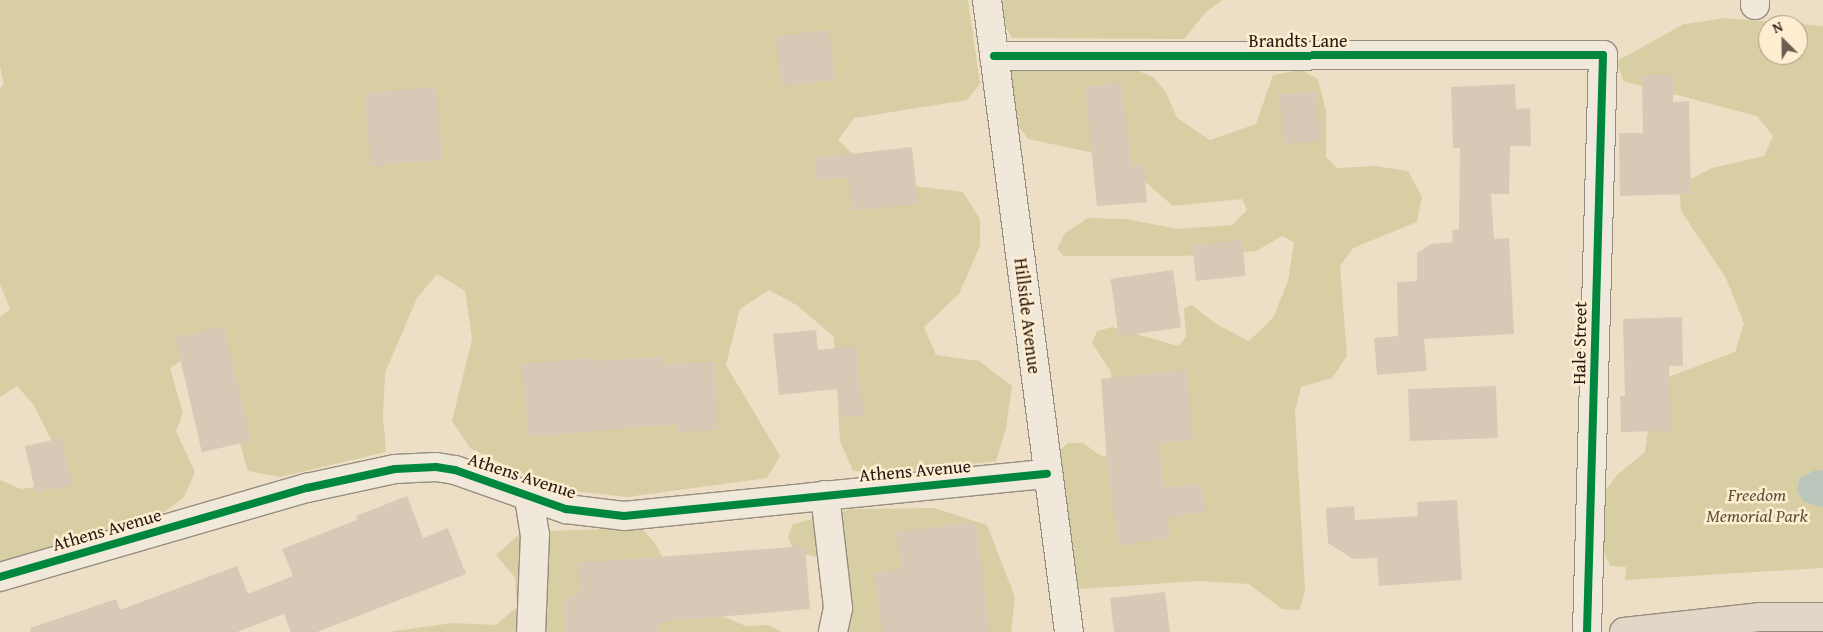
<!DOCTYPE html>
<html>
<head>
<meta charset="utf-8">
<style>
  body { margin:0 }
  #map { position:relative; width:1823px; height:632px; overflow:hidden; background:#eddfc6; font-family:"Gentium Book Plus",serif }
  div>[style] { position:absolute }
  [style*='--x'] { left:calc(var(--x)*1px); top:calc(var(--y)*1px); width:calc(var(--w)*1px); rotate:calc(var(--a)*1deg) }
  .green>* { inset:0; background:#d8cea4 }
  .water>* { inset:0; background:#bac6bc }
  .building>* { inset:0; background:#dac8b7; transform-origin:0 0 }
  .roads { filter:drop-shadow(1px 0 #978d7f) drop-shadow(-1px 0 #978d7f) drop-shadow(0 1px #978d7f) drop-shadow(0 -1px #978d7f) }
  .street>* { height:28px; margin:-14px; padding:0 14px; transform-origin:14px; border-radius:14px; background:#efe8db }
  .primary>* { height:28px; margin:-14px; padding:0 14px; transform-origin:14px; border-radius:14px; background:#e2d7c6 }
  .cycleway>* { height:8px; margin:-4px; padding:0 4px; transform-origin:4px; border-radius:4px; background:#00873e }
  span { translate:-50% -50%; white-space:nowrap; text-align:center; line-height:1.15; -webkit-text-stroke:5px #feedd0; paint-order:stroke }
  .street-label { font-size:18px; color:#251711 }
  .park-label { font-size:18px; color:#5e523b; font-style:italic }
  .north { position:absolute; left:1758px; top:15px; width:50px; height:50px; box-sizing:border-box; background:#feedd0; border:1px solid #a79784; border-radius:50%; rotate:337deg; font-size:14px; font-weight:700; line-height:20px; text-align:center; color:#251711 }
  .north::after { content:''; display:block; margin:auto; width:18px; height:22px; background:#6b5d50; clip-path:polygon(50% 0,100% 100%,50% 72%,0 100%) }
</style>
</head>
<body>
<div id="map">
  <div class="green">
    <div style="clip-path:polygon(0 0,968px 0,980px 84px,967px 100px,854px 118px,838px 140px,867px 168px,898px 184px,963px 192px,980px 219px,980px 246px,959px 294px,924px 327px,936px 355px,979px 361px,1012px 386px,1006px 428px,996px 461px,892px 473px,853px 471px,840px 441px,834px 337px,798px 306px,769px 290px,740px 309px,726px 365px,780px 456px,767px 478px,627px 497px,554px 489px,470px 448px,452px 421px,472px 339px,465px 291px,437px 274px,417px 298px,385px 373px,383px 416px,386px 452px,280px 477px,248px 471px,214px 357px,200px 349px,170px 368px,183px 413px,176px 431px,195px 472px,184px 497px,163px 513px,0 562px,0 480px,21px 489px,60px 483px,54px 445px,33px 404px,17px 386px,0 397px,0 317px,10px 309px,0 284px,0 89px,4px 84px,0 66px)"></div>
    <div style="clip-path:polygon(1002px 0,1223px 0,1206px 12px,1184px 39px,1012px 38px,1006px 27px)"></div>
    <div style="clip-path:polygon(evenodd,1726px 18px,1823px 26px,1823px 568px,1625px 580px,1626px 567px,1610px 566px,1604px 552px,1602px 495px,1617px 475px,1645px 452px,1655px 382px,1735px 352px,1744px 324px,1726px 278px,1681px 211px,1679px 185px,1712px 168px,1764px 156px,1773px 136px,1757px 116px,1623px 81px,1617px 61px,1684px 24px,1726px 18px,1768px 25px,1798px 25px,1798px 55px,1768px 55px,1768px 25px)"></div>
    <div style="clip-path:polygon(1011px 67px,1129px 67px,1153px 77px,1166px 92px,1177px 118px,1210px 140px,1256px 124px,1273px 75px,1301px 70px,1318px 79px,1326px 111px,1326px 157px,1337px 168px,1376px 166px,1408px 171px,1422px 197px,1417px 222px,1353px 248px,1340px 266px,1347px 356px,1332px 378px,1301px 387px,1295px 412px,1305px 591px,1299px 610px,1282px 609px,1249px 584px,1198px 581px,1080px 589px,1068px 572px,1059px 451px,1068px 443px,1083px 443px,1100px 455px,1123px 461px,1112px 409px,1111px 372px,1092px 343px,1097px 331px,1112px 327px,1178px 346px,1186px 337px,1184px 308px,1192px 305px,1216px 324px,1249px 341px,1273px 318px,1288px 281px,1294px 242px,1282px 236px,1256px 251px,1181px 256px,1064px 256px,1057px 249px,1065px 233px,1088px 218px,1126px 219px,1178px 229px,1232px 225px,1247px 210px,1242px 199px,1173px 206px,1118px 158px,1028px 139px,1014px 120px,1007px 79px)"></div>
    <div style="clip-path:polygon(934px 508px,987px 525px,1015px 597px,1011px 632px,841px 632px,850px 614px,850px 576px,820px 557px,795px 553px,788px 537px,793px 524px,852px 509px)"></div>
    <div style="clip-path:polygon(604px 529px,642px 529px,655px 543px,674px 579px,702px 608px,746px 626px,768px 625px,782px 632px,387px 632px,453px 623px,496px 625px,517px 607px,515px 578px,496px 555px,517px 536px,548px 531px)"></div>
  </div>
  <div class="water">
    <div style="clip-path:polygon(1816px 470px,1823px 471px,1823px 506px,1820px 507px,1803px 501px,1797px 490px,1800px 478px)"></div>
  </div>
  <div class="building">
    <div style="left:829px;top:30px;width:50px;height:54px;rotate:83deg"></div>
    <div style="clip-path:polygon(1673px 74px,1673px 102px,1689px 101px,1691px 194px,1620px 196px,1619px 133px,1643px 133px,1642px 75px)"></div>
    <div style="clip-path:polygon(1121px 82px,1132px 166px,1144px 165px,1147px 202px,1097px 206px,1085px 87px)"></div>
    <div style="clip-path:polygon(1515px 84px,1516px 109px,1530px 108px,1531px 146px,1510px 146px,1509px 194px,1491px 194px,1494px 239px,1509px 238px,1514px 334px,1424px 339px,1427px 371px,1377px 375px,1374px 338px,1398px 336px,1397px 282px,1417px 281px,1417px 253px,1431px 244px,1453px 242px,1452px 230px,1459px 230px,1460px 148px,1453px 148px,1451px 87px)"></div>
    <div style="left:436px;top:87px;width:73px;height:72px;rotate:85deg"></div>
    <div style="left:1316px;top:91px;width:50px;height:37px;rotate:85deg"></div>
    <div style="clip-path:polygon(912px 147px,918px 204px,852px 211px,848px 178px,816px 181px,814px 158px)"></div>
    <div style="left:1242px;top:240px;width:36px;height:50px;rotate:84deg"></div>
    <div style="left:1173px;top:270px;width:58px;height:63px;rotate:82deg"></div>
    <div style="clip-path:polygon(1682px 317px,1683px 366px,1669px 366px,1671px 431px,1621px 432px,1620px 396px,1625px 396px,1623px 319px)"></div>
    <div style="left:224px;top:326px;width:118px;height:50px;rotate:77deg"></div>
    <div style="clip-path:polygon(816px 330px,818px 350px,856px 346px,864px 415px,841px 418px,838px 389px,779px 395px,773px 334px)"></div>
    <div style="clip-path:polygon(594px 357px,594px 361px,663px 357px,663px 364px,715px 362px,718px 430px,678px 432px,678px 424px,529px 437px,521px 364px)"></div>
    <div style="clip-path:polygon(1187px 370px,1193px 440px,1158px 444px,1165px 488px,1201px 483px,1206px 511px,1167px 518px,1170px 537px,1119px 546px,1108px 475px,1101px 379px)"></div>
    <div style="left:1496px;top:386px;width:52px;height:88px;rotate:88deg"></div>
    <div style="left:61px;top:438px;width:48px;height:37px;rotate:77deg"></div>
    <div style="clip-path:polygon(407px 496px,423px 538px,448px 528px,466px 574px,317px 632px,291px 632px,284px 614px,237px 632px,31px 632px,30px 628px,116px 599px,120px 610px,237px 566px,248px 594px,293px 576px,282px 549px,357px 520px,356px 516px)"></div>
    <div style="clip-path:polygon(1457px 500px,1462px 580px,1379px 586px,1377px 558px,1353px 559px,1328px 543px,1326px 508px,1354px 506px,1355px 520px,1418px 516px,1417px 502px)"></div>
    <div style="clip-path:polygon(976px 522px,990px 632px,882px 632px,874px 573px,901px 569px,896px 532px)"></div>
    <div style="clip-path:polygon(805px 546px,810px 609px,660px 622px,660px 632px,565px 632px,563px 600px,580px 593px,578px 563px)"></div>
    <div style="clip-path:polygon(1165px 592px,1170px 632px,1114px 632px,1110px 598px)"></div>
  </div>
  <div class="roads">
    <div class="street">
      <div style="--x:987;--y:0;--w:637;--a:82.61"></div>
      <div style="--x:1755;--y:0;--w:5;--a:90"></div>
      <div style="--x:994;--y:56;--w:609;--a:-0.09"></div>
      <div style="--x:1603;--y:55;--w:577;--a:91.59"></div>
      <div style="--x:825;--y:495;--w:114;--a:83.4"></div>
      <div style="--x:838;--y:608;--w:25;--a:102"></div>
      <div style="--x:529;--y:498;--w:36;--a:81"></div>
      <div style="--x:535;--y:534;--w:98;--a:92.3"></div>
      <div style="--x:0;--y:577;--w:320;--a:-16.2"></div>
      <div style="--x:307;--y:488;--w:90;--a:-12.2"></div>
      <div style="--x:395;--y:469;--w:41;--a:-2.8"></div>
      <div style="--x:436;--y:467;--w:19;--a:9"></div>
      <div style="--x:455;--y:470;--w:118;--a:19.4"></div>
      <div style="--x:566;--y:509;--w:58;--a:6.9"></div>
      <div style="--x:624;--y:516;--w:425;--a:-5.7"></div>
    </div>
    <div class="primary">
      <div style="--x:1624;--y:632;--w:136;--a:-6.3"></div>
      <div style="--x:1759;--y:617;--w:64;--a:0"></div>
    </div>
  </div>
  <div class="cycleway">
    <div style="--x:994;--y:56;--w:609;--a:-0.09"></div>
    <div style="--x:1603;--y:55;--w:577;--a:91.59"></div>
    <div style="--x:0;--y:577;--w:320;--a:-16.2"></div>
    <div style="--x:307;--y:488;--w:90;--a:-12.2"></div>
    <div style="--x:395;--y:469;--w:41;--a:-2.8"></div>
    <div style="--x:436;--y:467;--w:19;--a:9"></div>
    <div style="--x:455;--y:470;--w:118;--a:19.4"></div>
    <div style="--x:566;--y:509;--w:58;--a:6.9"></div>
    <div style="--x:624;--y:516;--w:425;--a:-5.7"></div>
  </div>
  <div class="street-label">
    <span style="left:1298px;top:41px">Brandts Lane</span>
    <span style="left:1027px;top:316px;rotate:83deg">Hillside Avenue</span>
    <span style="left:1580px;top:343px;rotate:-89deg">Hale Street</span>
    <span style="left:915px;top:471px;rotate:-5deg">Athens Avenue</span>
    <span style="left:522px;top:476px;rotate:18deg">Athens Avenue</span>
    <span style="left:107px;top:530px;rotate:-16deg">Athens Avenue</span>
  </div>
  <div class="park-label">
    <span style="left:1757px;top:506px">Freedom<br>Memorial Park</span>
  </div>
  <div class="north">N</div>
</div>
</body>
</html>
